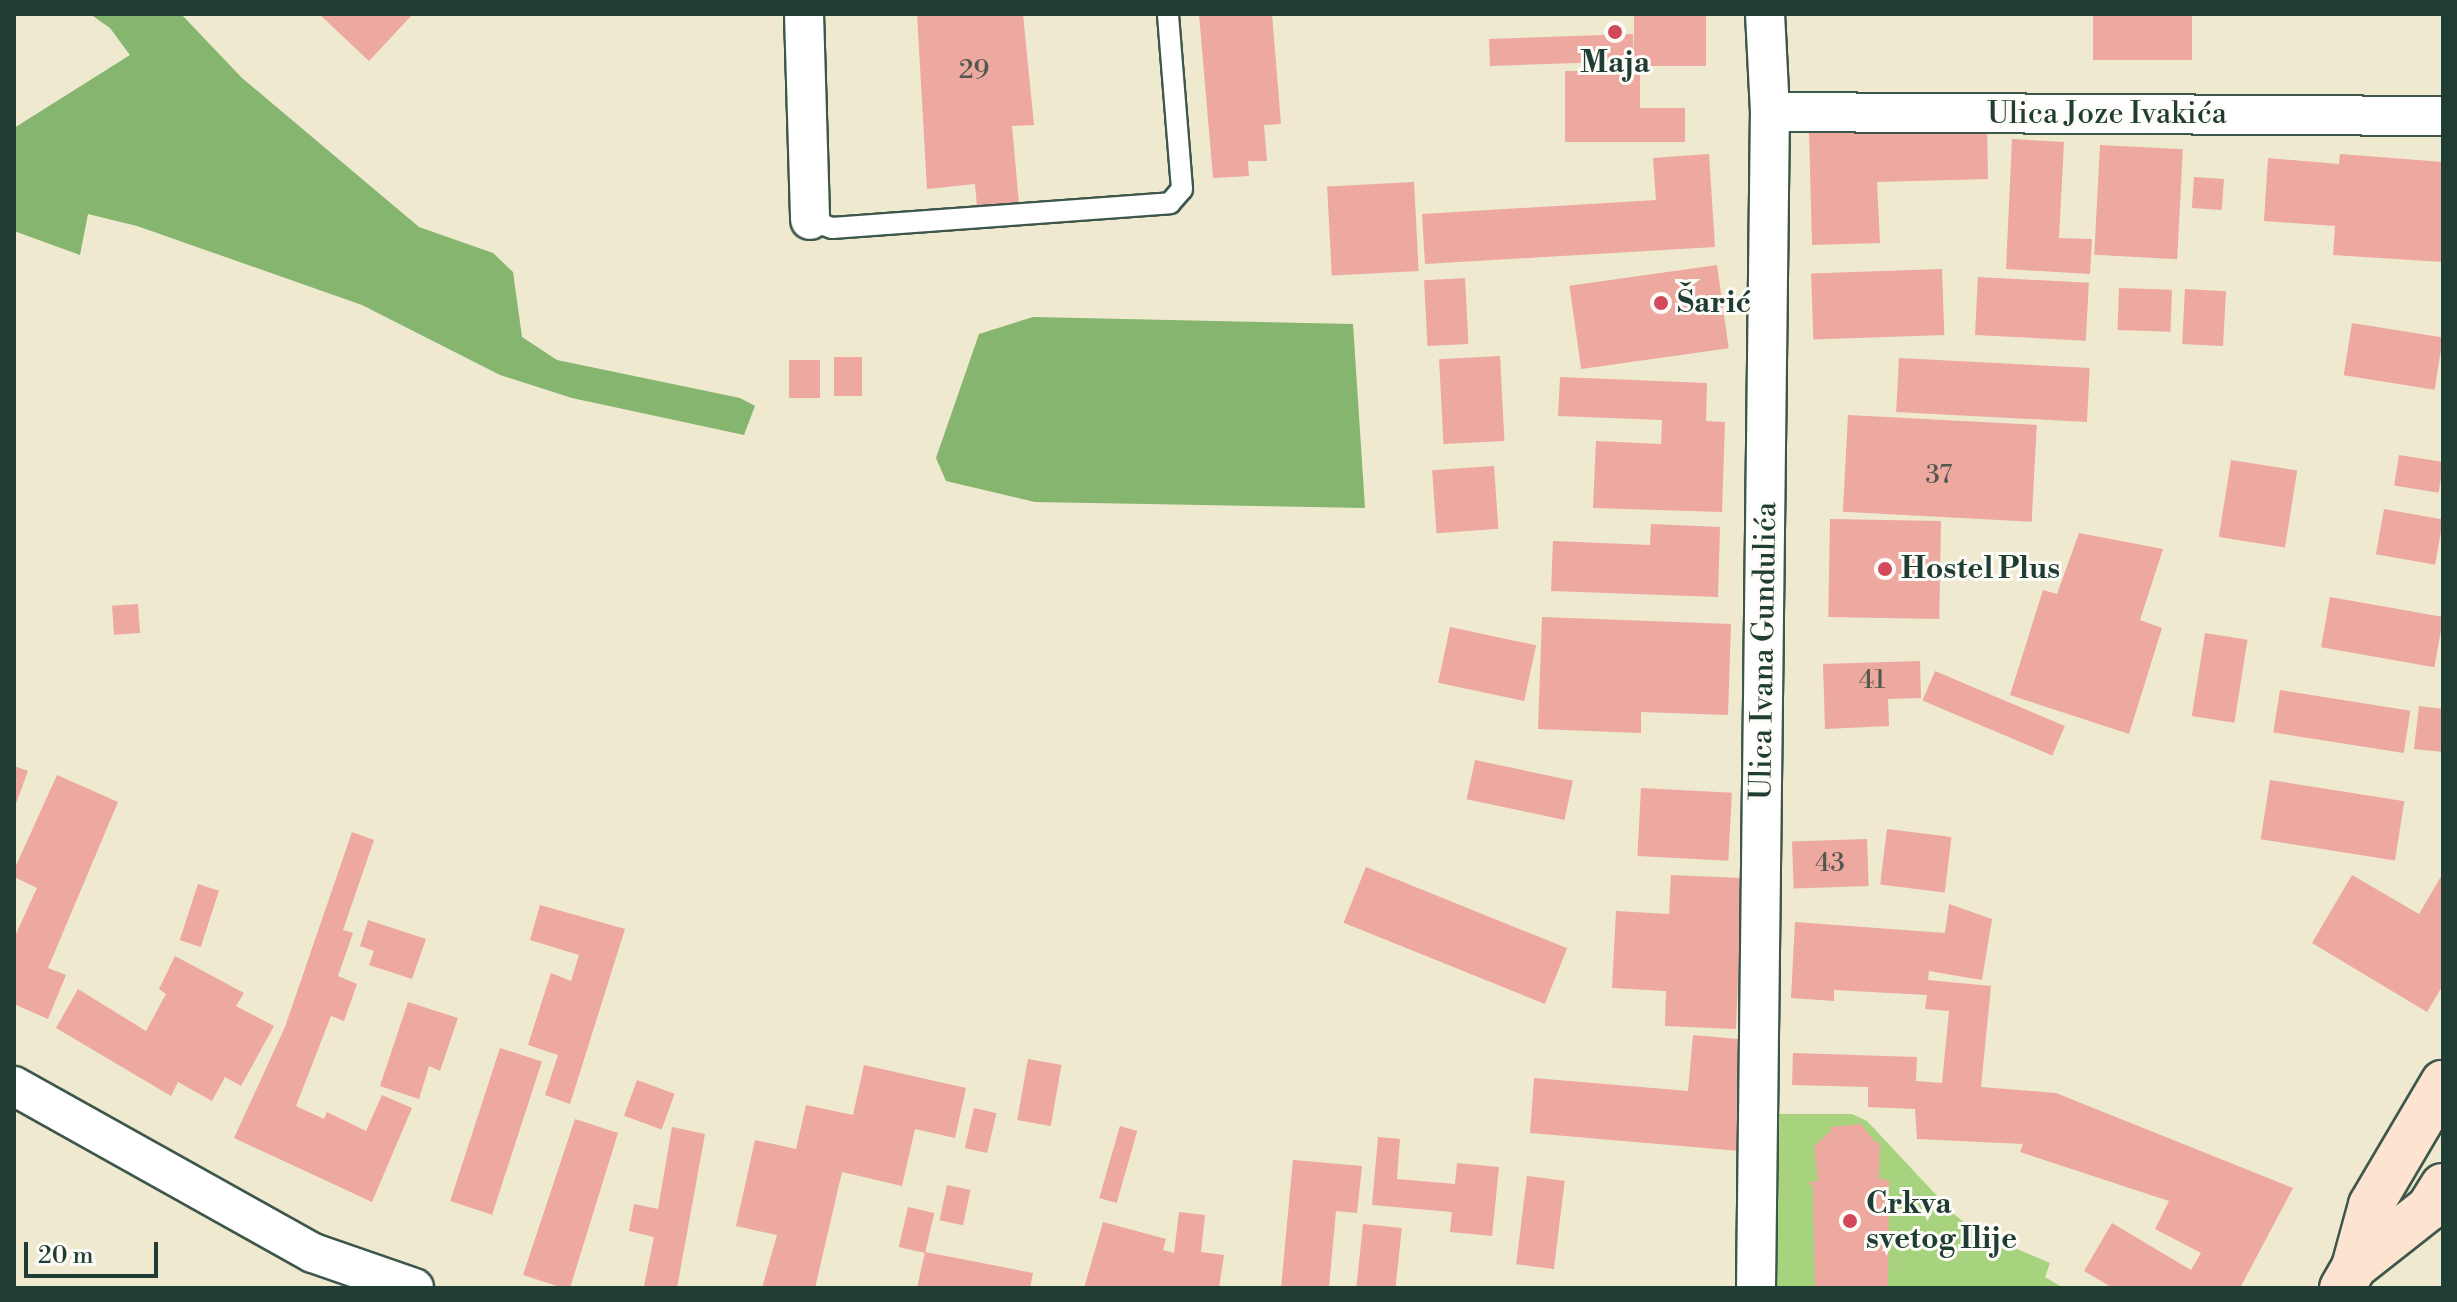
<!DOCTYPE html>
<html>
<head>
<meta charset="utf-8">
<style>
  body { margin:0 }
  #map { position:relative; width:2457px; height:1302px; overflow:hidden; background:#efe9cf; font-family:"Libre Bodoni",serif }
  div>[style] { position:absolute }
  [style*='--x'] { left:calc(var(--x)*1px); top:calc(var(--y)*1px); width:calc(var(--w)*1px); rotate:calc(var(--a)*1deg) }
  .green>* { inset:0; background:#a7d37f }
  .forest>* { inset:0; background:#85b56e }
  .building>* { inset:0; background:#eda8a0; transform-origin:0 0 }
  .roads { filter:drop-shadow(2px 0 #3e574b) drop-shadow(-2px 0 #3e574b) drop-shadow(0 2px #3e574b) drop-shadow(0 -2px #3e574b) }
  .lane>* { height:20px; margin:-10px; padding:0 10px; transform-origin:10px; border-radius:10px; background:#fff }
  .street>* { height:38px; margin:-19px; padding:0 19px; transform-origin:19px; border-radius:19px; background:#fff }
  .secondary>* { height:44px; margin:-22px; padding:0 22px; transform-origin:22px; border-radius:22px; background:#fde4d1 }
  .dots>* { width:22px; height:22px; translate:-50% -50%; box-sizing:border-box; border:4px solid #fdfcf7; border-radius:50% }
  span { translate:-50% -50%; white-space:nowrap; text-align:center; line-height:1.15; -webkit-text-stroke:6px #fdfcf7; paint-order:stroke }
  .number-label { font-size:26px; color:#52584f }
  .number-label span { -webkit-text-stroke-width:0 }
  .poi-label { font-size:30px; color:#1f3d34; font-weight:700 }
  .left { translate:0 -50%; text-align:left }
  .street-label { font-size:30px; color:#1f3d34 }
  .frame { position:absolute; inset:0; border:16px solid #1f3d34; pointer-events:none }
  .scale { position:absolute; left:24px; top:1242px; width:134px; height:36px; box-sizing:border-box; border:4px solid #1f3d34; border-top:0; padding-left:10px; font-size:24px; line-height:28px; white-space:nowrap; color:#1f3d34; -webkit-text-stroke:6px #fdfcf7; paint-order:stroke }
</style>
</head>
<body>
<div id="map">
  <div class="green">
    <div style="clip-path:polygon(1767px 1114px,1852px 1114px,1867px 1121px,1955px 1215px,1975px 1231px,2050px 1263px,2045px 1277px,2063px 1288px,1766px 1288px)"></div>
  </div>
  <div class="forest">
    <div style="clip-path:polygon(90px 14px,181px 14px,242px 78px,419px 227px,493px 253px,513px 272px,522px 337px,557px 360px,740px 398px,755px 406px,744px 435px,572px 398px,500px 375px,362px 305px,137px 226px,88px 214px,80px 255px,14px 231px,14px 128px,130px 55px,110px 28px)"></div>
    <div style="clip-path:polygon(1033px 317px,1353px 324px,1365px 508px,1035px 502px,946px 481px,936px 458px,979px 334px)"></div>
  </div>
  <div class="building">
    <div style="clip-path:polygon(319px 14px,413px 14px,369px 61px)"></div>
    <div style="clip-path:polygon(917px 14px,1023px 14px,1034px 125px,1012px 126px,1019px 204px,977px 207px,975px 184px,927px 189px)"></div>
    <div style="clip-path:polygon(1199px 14px,1272px 14px,1281px 124px,1264px 125px,1267px 161px,1248px 161px,1249px 176px,1213px 178px)"></div>
    <div style="left:1634px;top:14px;width:72px;height:52px"></div>
    <div style="left:2093px;top:14px;width:99px;height:46px"></div>
    <div style="left:1633px;top:34px;width:27px;height:144px;rotate:88deg"></div>
    <div style="clip-path:polygon(1565px 71px,1640px 71px,1640px 108px,1685px 108px,1685px 142px,1565px 142px)"></div>
    <div style="clip-path:polygon(1987px 126px,1988px 179px,1877px 182px,1880px 243px,1812px 245px,1809px 131px)"></div>
    <div style="clip-path:polygon(2012px 139px,2064px 142px,2059px 238px,2092px 239px,2090px 274px,2006px 269px)"></div>
    <div style="left:2100px;top:145px;width:83px;height:110px;rotate:3deg"></div>
    <div style="clip-path:polygon(1709px 154px,1715px 247px,1425px 264px,1422px 214px,1656px 200px,1653px 158px)"></div>
    <div style="clip-path:polygon(2340px 154px,2443px 162px,2443px 262px,2333px 255px,2335px 226px,2264px 221px,2268px 158px,2339px 164px)"></div>
    <div style="left:2194px;top:177px;width:30px;height:31px;rotate:4deg"></div>
    <div style="left:1414px;top:182px;width:89px;height:87px;rotate:87deg"></div>
    <div style="left:1717px;top:265px;width:84px;height:149px;rotate:82deg"></div>
    <div style="left:1942px;top:269px;width:66px;height:131px;rotate:88deg"></div>
    <div style="left:1978px;top:277px;width:111px;height:58px;rotate:3deg"></div>
    <div style="left:1465px;top:278px;width:66px;height:41px;rotate:87deg"></div>
    <div style="left:2119px;top:288px;width:53px;height:42px;rotate:2deg"></div>
    <div style="left:2185px;top:289px;width:41px;height:55px;rotate:3deg"></div>
    <div style="left:2352px;top:323px;width:92px;height:53px;rotate:9deg"></div>
    <div style="left:1500px;top:356px;width:85px;height:61px;rotate:87deg"></div>
    <div style="left:834px;top:357px;width:28px;height:39px"></div>
    <div style="left:1899px;top:358px;width:191px;height:54px;rotate:3deg"></div>
    <div style="left:789px;top:360px;width:31px;height:38px"></div>
    <div style="clip-path:polygon(1560px 377px,1707px 383px,1706px 421px,1725px 422px,1722px 512px,1593px 508px,1596px 441px,1661px 444px,1662px 420px,1558px 416px)"></div>
    <div style="left:1848px;top:415px;width:189px;height:97px;rotate:3deg"></div>
    <div style="left:2399px;top:455px;width:45px;height:31px;rotate:9deg"></div>
    <div style="left:2231px;top:460px;width:67px;height:78px;rotate:9deg"></div>
    <div style="left:1494px;top:466px;width:63px;height:62px;rotate:86deg"></div>
    <div style="left:2384px;top:509px;width:60px;height:46px;rotate:10deg"></div>
    <div style="left:1830px;top:519px;width:111px;height:98px;rotate:1deg"></div>
    <div style="clip-path:polygon(1651px 524px,1720px 527px,1718px 597px,1551px 591px,1553px 541px,1650px 545px)"></div>
    <div style="clip-path:polygon(2079px 533px,2163px 549px,2140px 620px,2162px 628px,2129px 734px,2010px 695px,2043px 590px,2057px 594px)"></div>
    <div style="left:2330px;top:597px;width:115px;height:51px;rotate:10deg"></div>
    <div style="left:138px;top:604px;width:29px;height:26px;rotate:86deg"></div>
    <div style="clip-path:polygon(1542px 617px,1731px 624px,1728px 715px,1641px 712px,1641px 733px,1538px 729px)"></div>
    <div style="left:1450px;top:627px;width:88px;height:57px;rotate:12deg"></div>
    <div style="left:2205px;top:633px;width:43px;height:84px;rotate:9deg"></div>
    <div style="clip-path:polygon(1920px 661px,1921px 698px,1888px 699px,1889px 726px,1825px 729px,1823px 664px)"></div>
    <div style="left:1935px;top:671px;width:141px;height:32px;rotate:23deg"></div>
    <div style="left:2280px;top:690px;width:132px;height:43px;rotate:9deg"></div>
    <div style="clip-path:polygon(2419px 706px,2443px 709px,2443px 752px,2414px 749px)"></div>
    <div style="left:1475px;top:760px;width:100px;height:40px;rotate:12deg"></div>
    <div style="clip-path:polygon(14px 766px,28px 771px,14px 809px)"></div>
    <div style="clip-path:polygon(57px 775px,118px 802px,48px 968px,66px 975px,48px 1019px,14px 1004px,14px 938px,37px 888px,14px 877px,14px 870px)"></div>
    <div style="left:2270px;top:780px;width:136px;height:60px;rotate:9deg"></div>
    <div style="left:1641px;top:788px;width:91px;height:68px;rotate:3deg"></div>
    <div style="left:1887px;top:829px;width:65px;height:56px;rotate:7deg"></div>
    <div style="clip-path:polygon(352px 832px,374px 840px,343px 930px,353px 933px,338px 976px,357px 984px,344px 1021px,331px 1016px,296px 1106px,324px 1119px,327px 1112px,366px 1131px,382px 1095px,412px 1108px,372px 1202px,234px 1138px,285px 1027px)"></div>
    <div style="left:1867px;top:839px;width:47px;height:75px;rotate:88deg"></div>
    <div style="left:1366px;top:867px;width:217px;height:60px;rotate:22deg"></div>
    <div style="clip-path:polygon(2443px 873px,2443px 985px,2427px 1012px,2312px 943px,2352px 875px,2419px 914px)"></div>
    <div style="clip-path:polygon(1671px 875px,1742px 878px,1736px 1029px,1665px 1026px,1666px 991px,1612px 988px,1616px 911px,1669px 914px)"></div>
    <div style="left:198px;top:884px;width:22px;height:59px;rotate:18deg"></div>
    <div style="clip-path:polygon(1949px 904px,1992px 919px,1982px 980px,1929px 971px,1928px 980px,1991px 986px,1981px 1087px,2056px 1093px,2293px 1188px,2240px 1288px,2113px 1288px,2084px 1271px,2112px 1223px,2191px 1270px,2201px 1253px,2155px 1229px,2169px 1201px,2020px 1152px,2023px 1144px,1917px 1139px,1915px 1109px,1868px 1107px,1868px 1087px,1792px 1085px,1793px 1053px,1917px 1057px,1916px 1081px,1942px 1083px,1949px 1011px,1925px 1009px,1927px 995px,1834px 990px,1834px 1001px,1791px 998px,1795px 922px,1945px 933px)"></div>
    <div style="clip-path:polygon(540px 905px,625px 929px,570px 1104px,545px 1095px,558px 1055px,528px 1045px,551px 973px,571px 981px,579px 955px,530px 940px)"></div>
    <div style="clip-path:polygon(368px 920px,426px 939px,412px 979px,369px 965px,374px 951px,360px 946px)"></div>
    <div style="clip-path:polygon(175px 956px,244px 993px,236px 1006px,274px 1026px,241px 1086px,225px 1077px,212px 1101px,178px 1082px,171px 1096px,56px 1028px,78px 989px,146px 1031px,166px 994px,159px 989px)"></div>
    <div style="clip-path:polygon(408px 1002px,458px 1018px,440px 1071px,429px 1066px,419px 1099px,380px 1086px)"></div>
    <div style="clip-path:polygon(1693px 1035px,1749px 1040px,1740px 1151px,1530px 1133px,1534px 1078px,1688px 1091px)"></div>
    <div style="left:500px;top:1048px;width:44px;height:161px;rotate:18deg"></div>
    <div style="left:1028px;top:1059px;width:34px;height:62px;rotate:10deg"></div>
    <div style="clip-path:polygon(864px 1065px,966px 1088px,955px 1138px,915px 1129px,902px 1186px,842px 1172px,815px 1288px,762px 1288px,777px 1235px,736px 1226px,755px 1140px,796px 1149px,806px 1105px,853px 1115px)"></div>
    <div style="left:637px;top:1080px;width:40px;height:38px;rotate:20deg"></div>
    <div style="left:974px;top:1108px;width:23px;height:41px;rotate:13deg"></div>
    <div style="clip-path:polygon(575px 1119px,618px 1133px,570px 1288px,563px 1288px,523px 1275px)"></div>
    <div style="clip-path:polygon(1861px 1124px,1876px 1143px,1880px 1141px,1879px 1179px,1889px 1180px,1888px 1288px,1815px 1288px,1813px 1187px,1808px 1182px,1818px 1181px,1814px 1146px,1831px 1131px,1830px 1127px)"></div>
    <div style="left:1120px;top:1126px;width:18px;height:75px;rotate:16deg"></div>
    <div style="clip-path:polygon(672px 1127px,705px 1134px,677px 1288px,656px 1288px,644px 1286px,654px 1237px,629px 1231px,634px 1204px,658px 1209px)"></div>
    <div style="clip-path:polygon(1378px 1137px,1400px 1139px,1397px 1179px,1455px 1184px,1457px 1163px,1499px 1167px,1492px 1236px,1450px 1232px,1452px 1212px,1372px 1205px)"></div>
    <div style="clip-path:polygon(1293px 1160px,1362px 1166px,1357px 1213px,1336px 1211px,1329px 1288px,1281px 1288px)"></div>
    <div style="left:1527px;top:1176px;width:38px;height:89px;rotate:7deg"></div>
    <div style="left:947px;top:1185px;width:24px;height:36px;rotate:12deg"></div>
    <div style="left:908px;top:1207px;width:27px;height:41px;rotate:13deg"></div>
    <div style="clip-path:polygon(1179px 1212px,1205px 1215px,1201px 1252px,1224px 1255px,1219px 1288px,1084px 1288px,1103px 1222px,1166px 1239px,1163px 1250px,1174px 1253px)"></div>
    <div style="left:1363px;top:1224px;width:39px;height:64px;rotate:6deg"></div>
    <div style="clip-path:polygon(925px 1252px,1033px 1273px,1030px 1288px,917px 1288px)"></div>
  </div>
  <div class="roads">
    <div class="lane">
      <div style="--x:810;--y:220;--w:23;--a:20"></div>
      <div style="--x:832;--y:228;--w:339;--a:-4.2"></div>
      <div style="--x:1170;--y:203;--w:18;--a:-49"></div>
      <div style="--x:1182;--y:189;--w:176;--a:-94.6"></div>
    </div>
    <div class="street">
      <div style="--x:804;--y:14;--w:206;--a:88.3"></div>
      <div style="--x:1770;--y:112;--w:673;--a:0.34"></div>
      <div style="--x:14;--y:1086;--w:342;--a:29.2"></div>
      <div style="--x:313;--y:1253;--w:107;--a:19.1"></div>
      <div style="--x:1756;--y:1288;--w:1176;--a:-89.32"></div>
      <div style="--x:1770;--y:112;--w:98;--a:-92.9"></div>
    </div>
    <div class="secondary">
      <div style="--x:2354;--y:1267;--w:95;--a:-38.2"></div>
      <div style="--x:2429;--y:1208;--w:26;--a:-58"></div>
      <div style="--x:2342;--y:1288;--w:24;--a:-60"></div>
      <div style="--x:2354;--y:1267;--w:64;--a:-74.7"></div>
      <div style="--x:2371;--y:1205;--w:142;--a:-59.5"></div>
    </div>
  </div>
  <div class="dots">
    <div style="left:1615px;top:32px;background:#d1495b"></div>
    <div style="left:1661px;top:303px;background:#d1495b"></div>
    <div style="left:1885px;top:569px;background:#d1495b"></div>
    <div style="left:1850px;top:1221px;background:#d1495b"></div>
  </div>
  <div class="number-label">
    <span style="left:974px;top:71px">29</span>
    <span style="left:1939px;top:476px">37</span>
    <span style="left:1872px;top:681px">41</span>
    <span style="left:1830px;top:864px">43</span>
  </div>
  <div class="poi-label">
    <span style="left:1615px;top:63px">Maja</span>
    <span class="left" style="left:1677px;top:303px">Šarić</span>
    <span class="left" style="left:1901px;top:569px">Hostel Plus</span>
    <span class="left" style="left:1866px;top:1221px">Crkva<br>svetog Ilije</span>
  </div>
  <div class="street-label">
    <span style="left:2107px;top:114px">Ulica Joze Ivakića</span>
    <span style="left:1764px;top:651px;rotate:-89deg">Ulica Ivana Gundulića</span>
  </div>
  <div class="frame"></div>
  <div class="scale">20 m</div>
</div>
</body>
</html>
